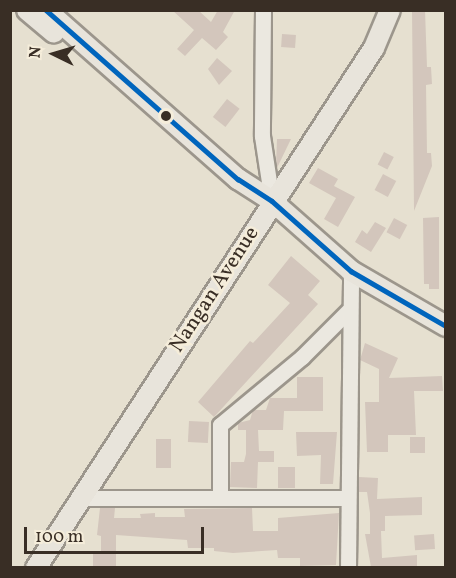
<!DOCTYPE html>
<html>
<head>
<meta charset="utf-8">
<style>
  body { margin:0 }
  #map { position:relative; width:456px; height:578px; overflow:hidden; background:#e6e0d0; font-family:Vollkorn,serif }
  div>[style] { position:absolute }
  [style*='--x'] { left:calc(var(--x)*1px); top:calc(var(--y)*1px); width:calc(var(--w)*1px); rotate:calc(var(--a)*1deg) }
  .building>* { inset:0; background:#d3c6bc; transform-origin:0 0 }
  .roads { filter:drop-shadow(2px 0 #9c968c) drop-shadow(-2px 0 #9c968c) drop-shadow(0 2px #9c968c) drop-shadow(0 -2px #9c968c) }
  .minor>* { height:15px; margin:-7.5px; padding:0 7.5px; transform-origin:7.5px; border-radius:7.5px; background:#ebe8e0 }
  .major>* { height:20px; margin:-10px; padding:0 10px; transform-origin:10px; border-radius:10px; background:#e8e4db }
  .bus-1>* { height:4.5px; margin:-2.25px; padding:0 2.25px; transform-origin:2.25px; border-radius:2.25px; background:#0065bd }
  .dots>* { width:16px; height:16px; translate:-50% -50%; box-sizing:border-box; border:3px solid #f5edda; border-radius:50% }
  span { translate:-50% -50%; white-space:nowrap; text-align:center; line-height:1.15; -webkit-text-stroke:5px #f5edda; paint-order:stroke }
  .street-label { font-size:21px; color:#392e25 }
  .frame { position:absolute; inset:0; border:12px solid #392e25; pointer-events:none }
  .north { position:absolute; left:24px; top:24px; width:60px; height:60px; -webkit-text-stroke:4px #f5edda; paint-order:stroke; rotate:275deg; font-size:16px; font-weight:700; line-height:24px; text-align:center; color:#392e25 }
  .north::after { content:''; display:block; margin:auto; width:21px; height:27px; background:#392e25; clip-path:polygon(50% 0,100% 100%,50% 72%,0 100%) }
  .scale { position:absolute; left:24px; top:527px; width:180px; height:27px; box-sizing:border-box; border:3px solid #392e25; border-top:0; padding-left:8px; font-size:18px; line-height:21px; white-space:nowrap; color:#392e25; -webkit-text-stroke:4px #f5edda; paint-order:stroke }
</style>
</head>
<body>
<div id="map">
  <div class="building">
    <div style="clip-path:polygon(172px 10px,198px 10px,211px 22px,218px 10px,235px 10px,223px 32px,228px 37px,216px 50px,202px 38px,185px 56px,177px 49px,194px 30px)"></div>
    <div style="clip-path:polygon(412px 10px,425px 10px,427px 67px,431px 67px,432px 84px,426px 85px,427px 153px,431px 153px,432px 166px,414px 211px)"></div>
    <div style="left:282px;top:34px;width:14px;height:13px;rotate:4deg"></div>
    <div style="clip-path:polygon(217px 58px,232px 71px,219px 85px,208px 69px)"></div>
    <div style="left:227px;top:99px;width:16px;height:23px;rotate:38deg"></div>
    <div style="clip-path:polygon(277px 139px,291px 139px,277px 168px,276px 164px)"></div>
    <div style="left:384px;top:152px;width:11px;height:14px;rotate:27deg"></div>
    <div style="clip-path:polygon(318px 168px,338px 179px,334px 186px,355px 197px,338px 227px,324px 219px,336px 198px,309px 183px)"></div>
    <div style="left:383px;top:174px;width:15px;height:18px;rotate:28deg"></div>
    <div style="clip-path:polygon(439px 217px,439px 289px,429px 289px,429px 284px,424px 284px,423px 218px)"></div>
    <div style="left:394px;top:218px;width:15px;height:16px;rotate:28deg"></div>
    <div style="clip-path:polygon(375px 222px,386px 228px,371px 252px,355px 242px,362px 230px,367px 234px)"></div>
    <div style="clip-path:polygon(291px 256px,320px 281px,308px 295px,318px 304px,214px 417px,198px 402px,250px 341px,253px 343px,290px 303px,268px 285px)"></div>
    <div style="clip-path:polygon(365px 343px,398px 358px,389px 378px,442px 376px,443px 391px,414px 391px,416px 435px,388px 435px,388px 452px,367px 452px,365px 402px,379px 402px,379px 369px,360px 360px)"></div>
    <div style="clip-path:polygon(297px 377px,323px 377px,323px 411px,284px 411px,283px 430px,258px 430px,259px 451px,274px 451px,274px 462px,258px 462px,257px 488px,230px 487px,231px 462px,244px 462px,246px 454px,246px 430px,238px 430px,238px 423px,250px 420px,253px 410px,266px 410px,270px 398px,297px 398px)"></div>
    <div style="left:189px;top:421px;width:20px;height:21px;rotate:3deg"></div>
    <div style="clip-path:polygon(296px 432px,337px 432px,333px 484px,320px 484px,321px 455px,297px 456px)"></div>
    <div style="left:410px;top:437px;width:15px;height:16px"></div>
    <div style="left:156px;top:439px;width:15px;height:29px"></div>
    <div style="left:278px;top:467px;width:17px;height:21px"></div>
    <div style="clip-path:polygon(359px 477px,378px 478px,377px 499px,422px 497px,422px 515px,385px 516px,385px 531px,381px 531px,382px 558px,417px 555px,417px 567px,371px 567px,365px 534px,370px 534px,370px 513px,367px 492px,359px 492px)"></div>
    <div style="clip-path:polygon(100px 508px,115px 508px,114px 518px,141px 518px,140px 514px,155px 513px,155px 517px,185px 517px,184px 509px,252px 508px,253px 531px,278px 531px,278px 518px,339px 513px,336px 565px,300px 566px,300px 558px,278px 558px,277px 550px,233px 553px,214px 551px,214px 548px,188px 548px,187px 540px,116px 535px,116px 567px,93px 567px,93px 554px,101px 554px,101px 536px,97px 535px)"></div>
    <div style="left:434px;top:534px;width:15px;height:20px;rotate:86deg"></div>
  </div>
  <div class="roads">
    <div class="minor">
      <div style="--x:263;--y:10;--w:126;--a:90.5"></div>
      <div style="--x:262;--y:136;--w:66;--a:81.3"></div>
      <div style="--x:80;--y:498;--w:268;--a:0"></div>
      <div style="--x:220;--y:498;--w:73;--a:-90"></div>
      <div style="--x:220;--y:425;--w:107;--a:-39.7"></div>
      <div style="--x:302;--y:357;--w:65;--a:-45"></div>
      <div style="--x:348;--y:568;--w:297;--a:-89.4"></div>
    </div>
    <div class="major">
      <div style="--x:27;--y:10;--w:35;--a:40"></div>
      <div style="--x:46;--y:10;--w:256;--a:41.4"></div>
      <div style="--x:238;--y:179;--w:40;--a:32.9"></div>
      <div style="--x:272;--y:201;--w:106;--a:41.5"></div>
      <div style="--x:351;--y:271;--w:110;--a:30.1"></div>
      <div style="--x:36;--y:568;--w:620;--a:-56.98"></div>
      <div style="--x:374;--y:48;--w:41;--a:-67.2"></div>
    </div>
  </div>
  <div class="bus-1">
    <div style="--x:46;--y:10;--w:256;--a:41.4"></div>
    <div style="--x:238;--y:179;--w:40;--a:32.9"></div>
    <div style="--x:272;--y:201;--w:106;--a:41.5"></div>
    <div style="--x:351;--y:271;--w:110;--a:30.1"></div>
  </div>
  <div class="dots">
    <div style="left:166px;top:116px;background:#392e25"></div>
  </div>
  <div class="street-label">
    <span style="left:215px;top:290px;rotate:-57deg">Nangan Avenue</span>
  </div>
  <div class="frame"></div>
  <div class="north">N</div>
  <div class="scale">100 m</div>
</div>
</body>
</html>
